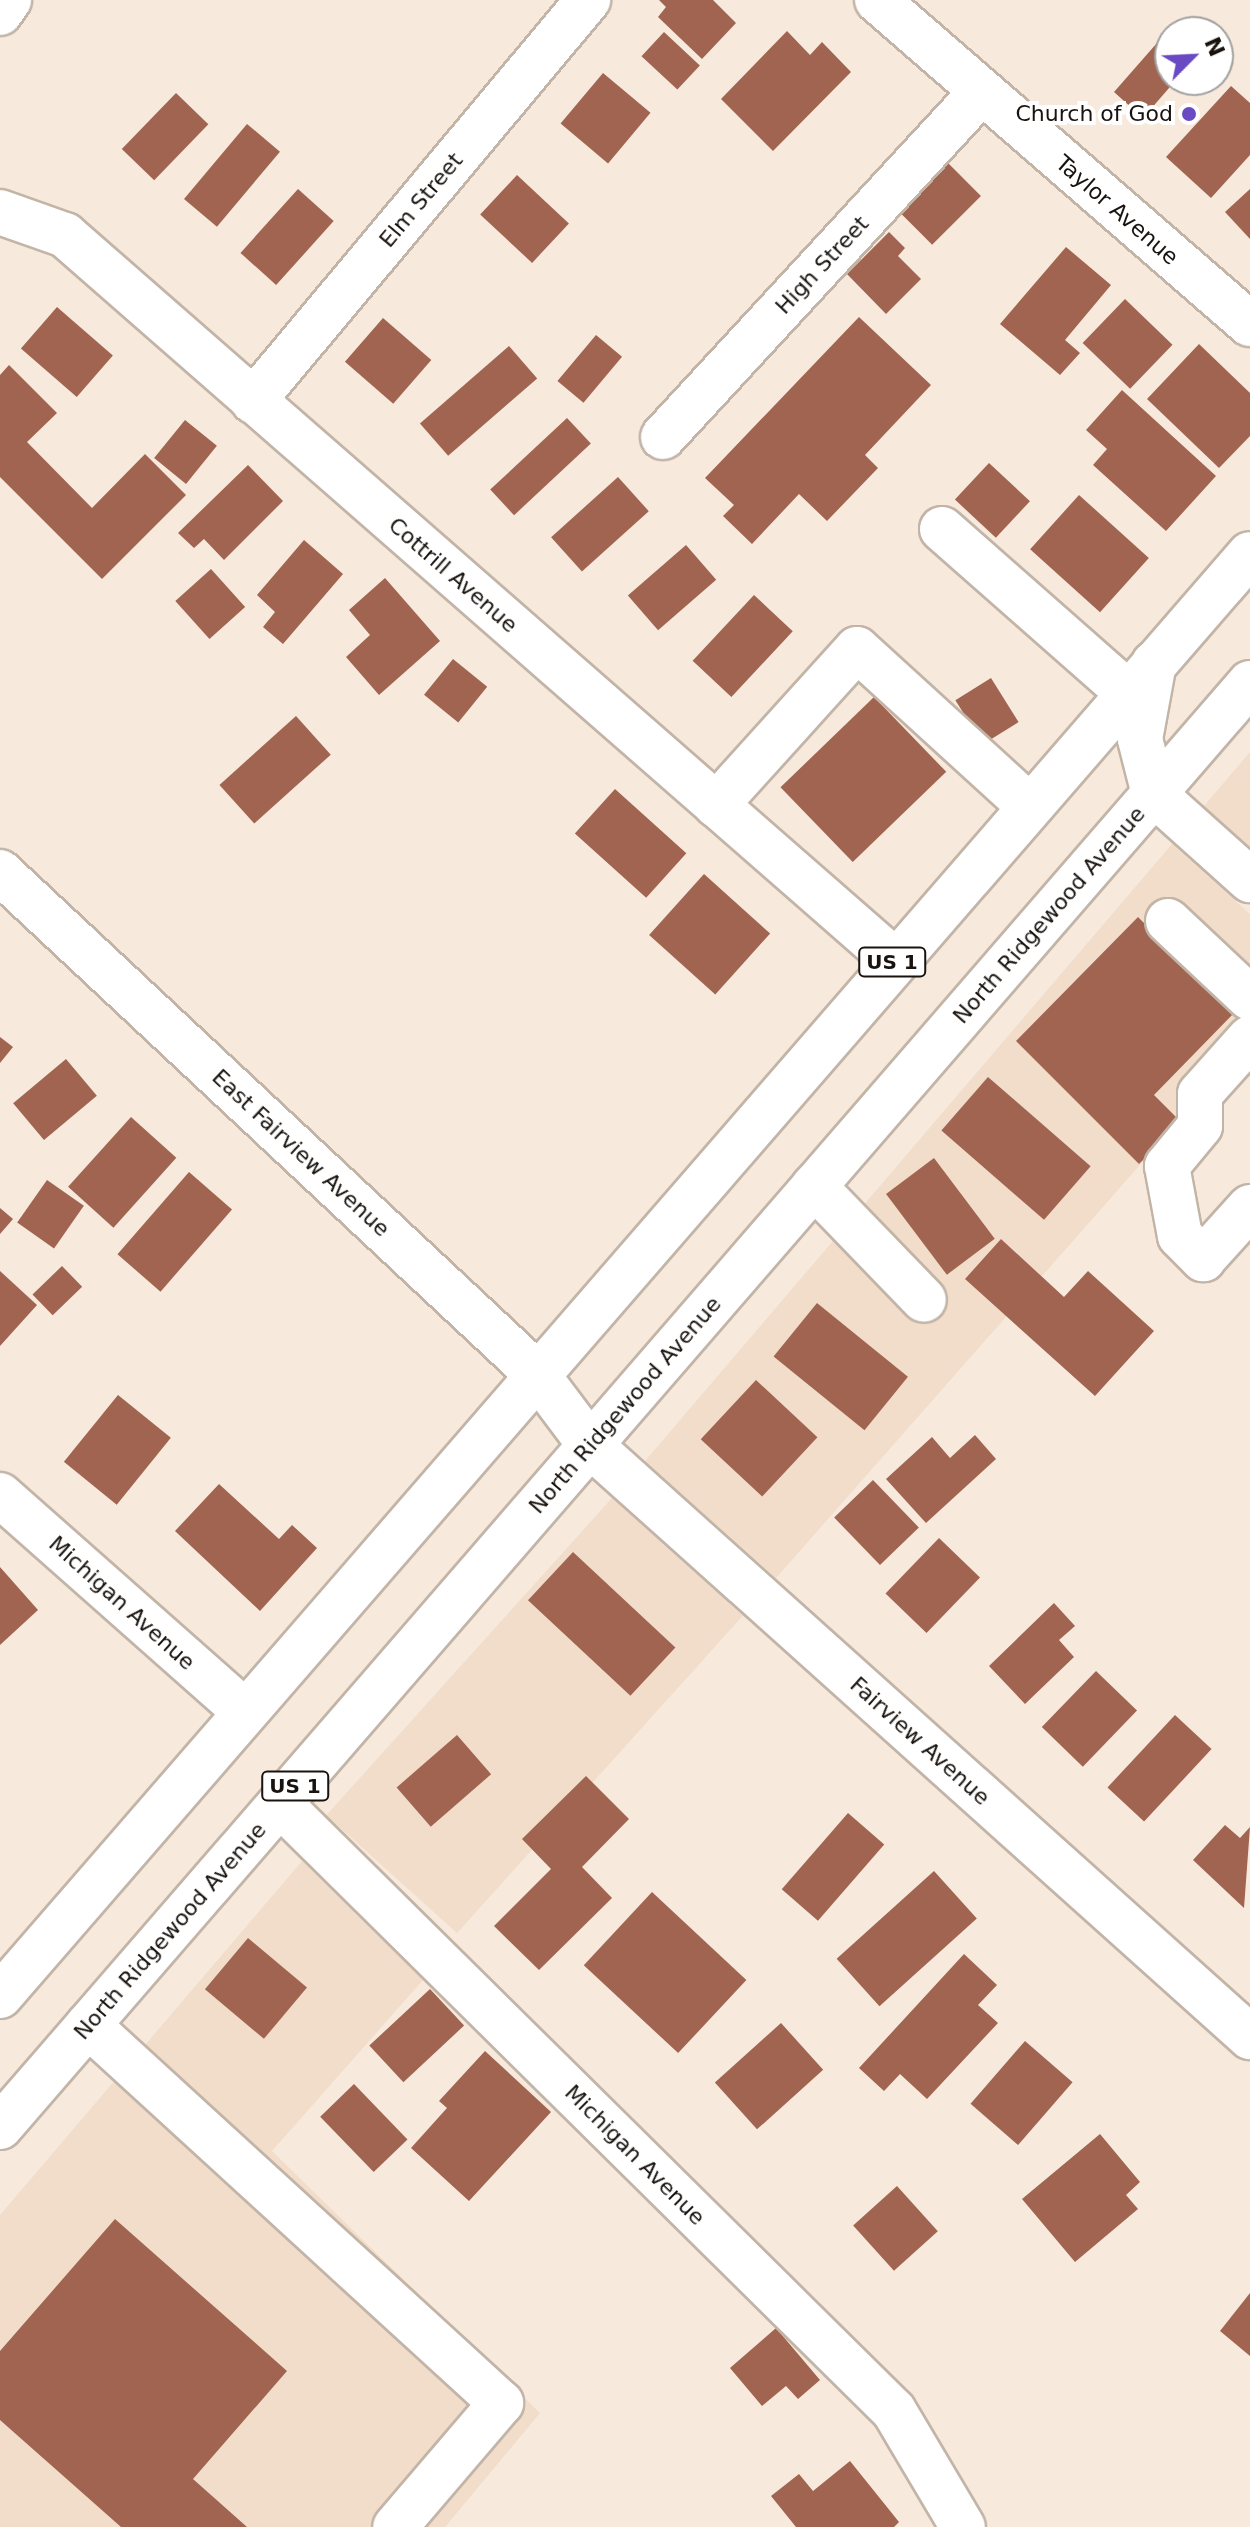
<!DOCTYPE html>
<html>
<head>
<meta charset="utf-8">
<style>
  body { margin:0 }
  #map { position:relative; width:1250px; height:2527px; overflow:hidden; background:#f7e9dc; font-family:"DejaVu Sans",sans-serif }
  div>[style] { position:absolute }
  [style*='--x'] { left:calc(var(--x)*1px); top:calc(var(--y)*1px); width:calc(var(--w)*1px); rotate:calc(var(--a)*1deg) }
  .built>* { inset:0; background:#f1ddca; transform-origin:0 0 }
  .building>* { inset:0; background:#a06450; transform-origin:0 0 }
  .roads { filter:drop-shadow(2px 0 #c2b5a8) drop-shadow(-2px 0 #c2b5a8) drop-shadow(0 2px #c2b5a8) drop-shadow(0 -2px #c2b5a8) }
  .minor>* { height:44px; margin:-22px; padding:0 22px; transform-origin:22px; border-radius:22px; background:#fff }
  .major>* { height:44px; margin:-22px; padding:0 22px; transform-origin:22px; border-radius:22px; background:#fff }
  .dots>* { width:22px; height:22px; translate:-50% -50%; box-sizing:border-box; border:4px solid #fff; border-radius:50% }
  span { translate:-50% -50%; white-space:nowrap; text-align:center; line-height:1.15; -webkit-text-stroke:8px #fff; paint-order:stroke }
  .shield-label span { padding:2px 6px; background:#fff; border:2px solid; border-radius:6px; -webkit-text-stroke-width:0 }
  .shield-label { font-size:20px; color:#18130f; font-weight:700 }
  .poi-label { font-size:22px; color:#18130f }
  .right { translate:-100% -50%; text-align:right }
  .street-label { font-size:22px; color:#18130f }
  .north { position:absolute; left:1154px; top:16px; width:80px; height:80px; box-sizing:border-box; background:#fff; border:2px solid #a3a19f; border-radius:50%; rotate:66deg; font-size:22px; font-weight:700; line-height:32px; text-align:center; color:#18130f }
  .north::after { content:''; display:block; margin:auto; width:28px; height:36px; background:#6a4ac2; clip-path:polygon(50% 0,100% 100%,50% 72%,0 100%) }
</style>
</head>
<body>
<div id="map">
  <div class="built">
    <div style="clip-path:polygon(1250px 752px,1250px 847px,1204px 806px)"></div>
    <div style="clip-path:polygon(1172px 844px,1250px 914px,1250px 1040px,776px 1578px,645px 1461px)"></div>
    <div style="left:612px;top:1498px;width:176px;height:427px;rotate:42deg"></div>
    <div style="clip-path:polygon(302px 1861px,423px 1980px,272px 2151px,540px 2413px,445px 2527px,0 2527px,0 2215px)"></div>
  </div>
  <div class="building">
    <div style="clip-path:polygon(659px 0,713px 0,736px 23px,702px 59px,658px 17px,666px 7px)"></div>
    <div style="clip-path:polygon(787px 31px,810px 55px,822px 42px,851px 72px,773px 151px,721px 99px)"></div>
    <div style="left:664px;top:32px;width:49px;height:33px;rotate:43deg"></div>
    <div style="clip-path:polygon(1164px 35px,1170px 80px,1176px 80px,1143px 118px,1114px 92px)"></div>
    <div style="left:603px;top:73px;width:62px;height:66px;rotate:40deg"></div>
    <div style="clip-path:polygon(1231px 86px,1250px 103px,1250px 155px,1211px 198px,1166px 157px)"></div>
    <div style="left:176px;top:93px;width:45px;height:78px;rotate:44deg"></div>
    <div style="left:247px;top:124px;width:43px;height:98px;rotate:40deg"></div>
    <div style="left:947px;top:162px;width:48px;height:69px;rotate:45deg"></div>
    <div style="left:517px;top:175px;width:71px;height:54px;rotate:43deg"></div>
    <div style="left:298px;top:189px;width:48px;height:86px;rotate:42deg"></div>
    <div style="clip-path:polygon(1250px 189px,1250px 239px,1225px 212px)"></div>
    <div style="clip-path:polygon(889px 232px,905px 248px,898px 256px,921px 279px,886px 314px,847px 274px)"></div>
    <div style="clip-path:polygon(1066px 247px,1111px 285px,1065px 340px,1080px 353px,1060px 375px,1000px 324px)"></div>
    <div style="left:1125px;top:299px;width:66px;height:61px;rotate:44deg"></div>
    <div style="left:57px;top:307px;width:74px;height:55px;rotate:41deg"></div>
    <div style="clip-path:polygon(859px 317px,931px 385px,865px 455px,878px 468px,827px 521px,799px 494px,752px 544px,723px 516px,734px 505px,705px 478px)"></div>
    <div style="left:383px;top:318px;width:64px;height:58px;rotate:41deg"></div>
    <div style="left:596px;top:335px;width:34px;height:60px;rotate:40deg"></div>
    <div style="clip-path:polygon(1199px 344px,1250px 393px,1250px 436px,1219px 468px,1147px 399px)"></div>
    <div style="left:509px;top:346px;width:43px;height:118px;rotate:49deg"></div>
    <div style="clip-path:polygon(9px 365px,57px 413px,27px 442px,92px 508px,145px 454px,186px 495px,102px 579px,0 477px,0 375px)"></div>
    <div style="clip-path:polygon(1122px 390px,1216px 476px,1166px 531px,1093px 465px,1107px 449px,1086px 430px)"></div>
    <div style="left:567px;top:418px;width:35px;height:105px;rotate:47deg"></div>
    <div style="left:185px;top:420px;width:41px;height:49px;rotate:39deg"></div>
    <div style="left:989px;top:463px;width:56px;height:50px;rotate:43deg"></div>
    <div style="clip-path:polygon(248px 465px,283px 501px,224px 560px,204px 539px,194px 548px,178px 533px)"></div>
    <div style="left:618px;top:477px;width:46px;height:90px;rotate:48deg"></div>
    <div style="left:1079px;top:495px;width:94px;height:73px;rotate:42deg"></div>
    <div style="clip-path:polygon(304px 540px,343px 574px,283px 644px,263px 627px,275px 612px,257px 595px)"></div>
    <div style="left:686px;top:545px;width:46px;height:77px;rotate:49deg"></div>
    <div style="left:211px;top:569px;width:51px;height:48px;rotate:48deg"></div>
    <div style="clip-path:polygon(385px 578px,440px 641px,379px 695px,346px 657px,370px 635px,349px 610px)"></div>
    <div style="left:754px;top:595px;width:53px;height:90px;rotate:43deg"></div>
    <div style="left:453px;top:659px;width:44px;height:46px;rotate:39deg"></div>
    <div style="left:991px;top:678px;width:52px;height:42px;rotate:58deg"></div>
    <div style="left:874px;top:697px;width:104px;height:130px;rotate:46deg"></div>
    <div style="left:296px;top:716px;width:52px;height:103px;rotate:48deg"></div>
    <div style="left:615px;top:789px;width:96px;height:60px;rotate:42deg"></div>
    <div style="left:704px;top:874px;width:89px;height:82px;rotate:42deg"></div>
    <div style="clip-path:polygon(1138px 917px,1234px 1013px,1154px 1095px,1181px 1122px,1139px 1164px,1016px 1041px)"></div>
    <div style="clip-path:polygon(0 1037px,13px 1047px,0 1063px)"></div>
    <div style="left:66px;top:1059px;width:48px;height:69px;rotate:50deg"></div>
    <div style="left:988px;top:1077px;width:136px;height:71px;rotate:41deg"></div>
    <div style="left:131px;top:1117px;width:61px;height:94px;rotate:42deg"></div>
    <div style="left:934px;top:1158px;width:101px;height:60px;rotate:53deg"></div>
    <div style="left:189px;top:1172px;width:57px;height:109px;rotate:41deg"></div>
    <div style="left:47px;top:1180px;width:45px;height:52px;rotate:35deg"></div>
    <div style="clip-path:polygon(0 1208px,13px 1219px,0 1234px)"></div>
    <div style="clip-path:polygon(1001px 1239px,1064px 1297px,1088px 1271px,1154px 1331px,1095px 1396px,965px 1279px)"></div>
    <div style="left:62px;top:1266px;width:29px;height:41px;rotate:46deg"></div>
    <div style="clip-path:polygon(0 1271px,37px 1305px,0 1346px)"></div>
    <div style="left:817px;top:1303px;width:117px;height:69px;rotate:39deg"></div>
    <div style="left:756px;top:1380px;width:84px;height:81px;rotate:43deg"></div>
    <div style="left:118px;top:1395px;width:68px;height:86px;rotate:39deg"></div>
    <div style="clip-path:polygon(975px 1435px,996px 1459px,926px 1523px,886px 1479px,932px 1437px,950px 1458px)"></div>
    <div style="left:873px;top:1480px;width:66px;height:54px;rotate:46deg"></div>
    <div style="clip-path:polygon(219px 1484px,279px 1539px,292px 1525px,317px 1548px,260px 1611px,175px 1531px)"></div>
    <div style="left:939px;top:1538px;width:57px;height:77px;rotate:44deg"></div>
    <div style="left:573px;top:1552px;width:140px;height:66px;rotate:43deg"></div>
    <div style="clip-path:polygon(0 1567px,38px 1610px,0 1645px)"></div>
    <div style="clip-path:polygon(1054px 1603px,1075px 1626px,1059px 1640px,1074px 1657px,1025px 1704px,989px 1666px)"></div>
    <div style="left:1096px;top:1671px;width:57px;height:78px;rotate:44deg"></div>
    <div style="left:1175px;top:1715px;width:50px;height:99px;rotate:43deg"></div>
    <div style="left:457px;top:1735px;width:52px;height:80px;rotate:49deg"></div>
    <div style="clip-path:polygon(586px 1776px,629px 1819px,582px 1867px,612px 1898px,539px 1970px,494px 1926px,551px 1869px,522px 1839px)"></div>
    <div style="left:848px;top:1813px;width:48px;height:101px;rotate:41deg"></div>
    <div style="clip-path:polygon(1225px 1825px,1240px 1838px,1250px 1827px,1244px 1908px,1193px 1860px)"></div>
    <div style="left:934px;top:1871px;width:64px;height:131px;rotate:48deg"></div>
    <div style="left:652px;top:1892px;width:129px;height:100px;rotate:43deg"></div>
    <div style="left:248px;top:1938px;width:77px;height:67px;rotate:40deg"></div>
    <div style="clip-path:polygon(964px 1954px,997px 1985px,978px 2005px,998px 2023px,927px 2099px,900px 2074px,884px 2091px,859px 2068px)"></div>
    <div style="left:430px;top:1989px;width:50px;height:83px;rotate:47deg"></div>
    <div style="left:781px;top:2023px;width:63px;height:89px;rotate:48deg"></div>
    <div style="left:1025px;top:2041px;width:63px;height:83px;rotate:41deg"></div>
    <div style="clip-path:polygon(485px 2051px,551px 2112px,469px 2201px,411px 2148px,447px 2108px,439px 2101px)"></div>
    <div style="left:354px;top:2084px;width:77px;height:47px;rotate:46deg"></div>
    <div style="clip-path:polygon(1100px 2134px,1140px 2182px,1126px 2195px,1138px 2209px,1075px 2262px,1022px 2199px)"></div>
    <div style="left:897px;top:2186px;width:61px;height:59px;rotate:48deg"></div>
    <div style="clip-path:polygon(115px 2219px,287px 2371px,193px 2479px,247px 2527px,121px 2527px,0 2420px,0 2351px)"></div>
    <div style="clip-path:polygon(1250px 2293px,1250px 2356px,1220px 2331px)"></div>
    <div style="clip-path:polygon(776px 2328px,820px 2380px,798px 2399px,786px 2386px,762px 2406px,730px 2368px)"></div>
    <div style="clip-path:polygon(850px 2461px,899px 2522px,894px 2527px,796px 2527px,771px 2496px,799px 2474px,813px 2491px)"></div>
  </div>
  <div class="roads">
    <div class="minor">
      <div style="--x:877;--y:0;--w:494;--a:41"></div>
      <div style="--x:0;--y:13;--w:16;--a:-55"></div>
      <div style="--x:0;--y:212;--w:69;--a:19.5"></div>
      <div style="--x:65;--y:235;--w:1101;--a:41.17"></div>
      <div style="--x:253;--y:401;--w:523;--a:-50.12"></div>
      <div style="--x:663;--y:437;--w:469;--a:-47.3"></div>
      <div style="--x:942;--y:529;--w:247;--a:41.4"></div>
      <div style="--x:1154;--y:794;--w:129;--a:41.9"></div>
      <div style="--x:716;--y:805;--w:210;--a:-47.9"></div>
      <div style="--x:857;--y:649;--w:233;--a:42.4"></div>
      <div style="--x:1168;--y:921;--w:112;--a:43.2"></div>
      <div style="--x:1250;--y:1038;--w:75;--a:131.8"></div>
      <div style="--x:1200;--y:1094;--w:32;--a:90"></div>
      <div style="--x:1200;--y:1126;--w:52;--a:129.5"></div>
      <div style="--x:1167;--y:1166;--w:71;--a:79.5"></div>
      <div style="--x:1180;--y:1236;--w:33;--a:45"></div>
      <div style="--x:1203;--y:1259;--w:70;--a:-47.9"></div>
      <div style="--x:814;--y:1186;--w:158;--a:46"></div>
      <div style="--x:0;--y:1495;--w:327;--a:41.5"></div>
      <div style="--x:280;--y:1804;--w:863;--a:44.67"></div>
      <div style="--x:894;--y:2411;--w:135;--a:59.3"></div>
      <div style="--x:88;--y:2025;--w:560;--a:42.47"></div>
      <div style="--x:501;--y:2403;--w:163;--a:130.5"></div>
    </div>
    <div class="major">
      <div style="--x:1154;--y:794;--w:57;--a:-104.3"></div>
      <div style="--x:1140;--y:739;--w:77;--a:-79.6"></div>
      <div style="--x:0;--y:872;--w:734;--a:43.07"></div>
      <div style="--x:536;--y:1373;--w:90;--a:53.1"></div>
      <div style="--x:590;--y:1445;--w:887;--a:41.89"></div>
      <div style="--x:0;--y:1996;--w:1908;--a:-49.08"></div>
      <div style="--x:0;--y:2127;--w:1910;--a:-49.12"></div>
    </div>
  </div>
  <div class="dots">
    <div style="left:1189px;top:114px;background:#6a4ac2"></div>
  </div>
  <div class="shield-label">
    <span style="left:892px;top:962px">US 1</span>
    <span style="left:295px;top:1786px">US 1</span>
  </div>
  <div class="poi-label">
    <span class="right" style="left:1173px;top:114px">Church of God</span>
  </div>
  <div class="street-label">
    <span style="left:421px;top:200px;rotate:-50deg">Elm Street</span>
    <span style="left:1117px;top:210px;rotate:41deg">Taylor Avenue</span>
    <span style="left:822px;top:265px;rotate:-47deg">High Street</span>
    <span style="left:453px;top:575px;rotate:41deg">Cottrill Avenue</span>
    <span style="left:1049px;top:915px;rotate:-49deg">North Ridgewood Avenue</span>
    <span style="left:301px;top:1153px;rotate:43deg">East Fairview Avenue</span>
    <span style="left:625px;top:1405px;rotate:-49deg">North Ridgewood Avenue</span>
    <span style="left:122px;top:1603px;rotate:42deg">Michigan Avenue</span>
    <span style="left:920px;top:1741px;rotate:42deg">Fairview Avenue</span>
    <span style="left:170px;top:1931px;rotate:-49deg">North Ridgewood Avenue</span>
    <span style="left:635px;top:2155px;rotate:45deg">Michigan Avenue</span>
  </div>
  <div class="north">N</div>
</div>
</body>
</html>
